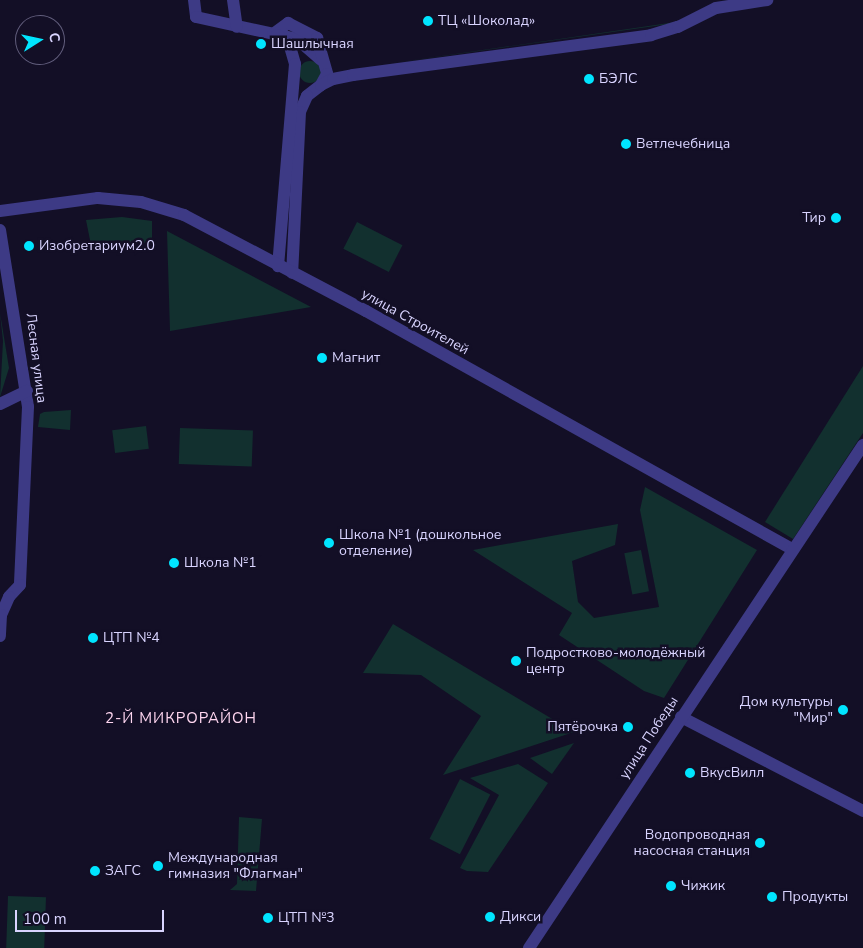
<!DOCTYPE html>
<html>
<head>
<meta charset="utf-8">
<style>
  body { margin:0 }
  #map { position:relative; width:863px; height:948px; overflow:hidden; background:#130f26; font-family:"Nunito Sans",sans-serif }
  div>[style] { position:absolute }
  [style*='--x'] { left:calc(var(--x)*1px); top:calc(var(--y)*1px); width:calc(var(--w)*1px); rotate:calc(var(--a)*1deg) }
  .green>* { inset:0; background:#12302f; transform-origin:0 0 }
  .round { border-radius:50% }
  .minor>* { height:12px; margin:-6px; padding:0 6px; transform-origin:6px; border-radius:6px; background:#3d3a85 }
  .dots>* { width:14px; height:14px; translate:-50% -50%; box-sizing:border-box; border:2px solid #130f26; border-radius:50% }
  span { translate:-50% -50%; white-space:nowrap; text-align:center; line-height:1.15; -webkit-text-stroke:5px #130f26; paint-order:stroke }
  .poi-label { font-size:14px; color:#d9d4ff }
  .left { translate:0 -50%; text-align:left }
  .right { translate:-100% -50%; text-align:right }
  .street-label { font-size:14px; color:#d9d4ff }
  .neighbourhood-label { font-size:15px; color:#ffd6f0; letter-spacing:1px }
  .north { position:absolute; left:15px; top:15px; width:50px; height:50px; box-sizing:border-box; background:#130f26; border:1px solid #625e7d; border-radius:50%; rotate:80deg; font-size:14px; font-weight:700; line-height:20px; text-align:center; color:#d9d4ff }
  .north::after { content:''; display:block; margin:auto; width:18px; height:22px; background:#00e5ff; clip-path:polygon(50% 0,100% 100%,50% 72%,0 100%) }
  .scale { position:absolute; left:15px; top:910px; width:149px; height:22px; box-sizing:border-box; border:2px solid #d9d4ff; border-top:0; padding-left:6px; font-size:15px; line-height:18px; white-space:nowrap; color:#d9d4ff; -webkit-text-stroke:4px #130f26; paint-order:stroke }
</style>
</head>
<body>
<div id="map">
  <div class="green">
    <div style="clip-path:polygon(676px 22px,676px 23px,380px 65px)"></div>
    <div class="round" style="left:299px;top:61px;width:22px;height:22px"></div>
    <div style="clip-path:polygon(122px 217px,152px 221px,152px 242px,92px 250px,86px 220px)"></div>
    <div style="left:357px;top:222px;width:51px;height:30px;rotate:27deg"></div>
    <div style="clip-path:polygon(167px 231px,311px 307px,170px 331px)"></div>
    <div style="clip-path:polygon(0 313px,2px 325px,9px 368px,0 397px,3px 341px)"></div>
    <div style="clip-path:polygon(863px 366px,863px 433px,793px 539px,765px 522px)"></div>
    <div style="clip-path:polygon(71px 410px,70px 430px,38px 427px,40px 414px,44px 412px)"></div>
    <div style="left:146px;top:426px;width:23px;height:34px;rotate:83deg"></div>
    <div style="left:180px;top:428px;width:73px;height:36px;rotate:2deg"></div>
    <div style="clip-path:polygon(645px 487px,757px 550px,664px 698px,644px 691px,559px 635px,572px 613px,473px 550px,618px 524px,615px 545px,572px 561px,578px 602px,594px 618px,659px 607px,640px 510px)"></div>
    <div style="left:641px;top:550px;width:42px;height:17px;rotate:79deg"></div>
    <div style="clip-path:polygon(393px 624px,574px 732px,443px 775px,481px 716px,421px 675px,363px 673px)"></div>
    <div style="clip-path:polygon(574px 743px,552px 774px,530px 758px)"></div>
    <div style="clip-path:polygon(518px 764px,548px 783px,488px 872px,467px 871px,460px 868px,499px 795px,470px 778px)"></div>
    <div style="left:460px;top:779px;width:34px;height:67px;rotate:27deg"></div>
    <div style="clip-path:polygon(239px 817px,262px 819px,256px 891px,230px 890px,237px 884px)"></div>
    <div style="left:8px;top:896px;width:38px;height:52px;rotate:2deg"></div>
  </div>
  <div class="minor">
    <div style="--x:194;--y:0;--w:17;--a:83"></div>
    <div style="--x:196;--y:17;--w:103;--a:12.3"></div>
    <div style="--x:297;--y:39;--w:32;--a:41"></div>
    <div style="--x:233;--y:0;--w:27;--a:82"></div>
    <div style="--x:273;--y:34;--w:19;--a:-36"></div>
    <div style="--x:288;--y:23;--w:33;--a:27"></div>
    <div style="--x:317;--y:38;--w:37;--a:74"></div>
    <div style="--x:327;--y:74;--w:13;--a:119"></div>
    <div style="--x:321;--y:85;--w:18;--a:142"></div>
    <div style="--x:307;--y:96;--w:17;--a:114"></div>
    <div style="--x:300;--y:112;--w:161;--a:92.8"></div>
    <div style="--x:277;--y:35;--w:14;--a:34"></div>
    <div style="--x:289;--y:43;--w:22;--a:74"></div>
    <div style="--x:295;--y:64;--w:203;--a:94.8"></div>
    <div style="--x:321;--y:85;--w:13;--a:-27"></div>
    <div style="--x:333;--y:79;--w:20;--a:-11"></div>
    <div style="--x:353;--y:75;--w:301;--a:-7.6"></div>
    <div style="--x:651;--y:35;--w:28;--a:-17"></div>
    <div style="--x:678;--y:27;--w:42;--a:-26.6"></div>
    <div style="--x:716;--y:8;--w:52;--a:-8.9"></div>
    <div style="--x:0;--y:211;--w:99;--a:-7.6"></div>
    <div style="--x:98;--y:198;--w:43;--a:5.3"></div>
    <div style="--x:141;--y:202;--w:45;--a:16.8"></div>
    <div style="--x:184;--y:215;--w:206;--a:27.8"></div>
    <div style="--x:366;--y:311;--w:488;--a:29.2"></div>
    <div style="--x:0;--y:230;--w:179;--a:81"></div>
    <div style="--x:28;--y:407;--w:178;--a:92.6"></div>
    <div style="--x:20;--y:585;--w:16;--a:133"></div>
    <div style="--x:9;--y:597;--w:20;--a:114"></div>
    <div style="--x:1;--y:615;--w:21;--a:93"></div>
    <div style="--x:0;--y:404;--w:30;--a:-26"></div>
    <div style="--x:681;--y:717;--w:205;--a:27.3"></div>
    <div style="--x:529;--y:948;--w:604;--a:-56.42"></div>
  </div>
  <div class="dots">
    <div style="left:428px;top:21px;background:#00e5ff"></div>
    <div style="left:261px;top:44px;background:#00e5ff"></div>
    <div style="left:589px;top:79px;background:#00e5ff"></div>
    <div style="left:626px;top:144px;background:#00e5ff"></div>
    <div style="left:836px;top:218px;background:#00e5ff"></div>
    <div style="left:29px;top:246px;background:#00e5ff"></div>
    <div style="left:322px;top:358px;background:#00e5ff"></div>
    <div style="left:329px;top:543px;background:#00e5ff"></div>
    <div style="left:174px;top:563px;background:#00e5ff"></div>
    <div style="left:93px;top:638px;background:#00e5ff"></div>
    <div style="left:516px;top:661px;background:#00e5ff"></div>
    <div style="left:843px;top:710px;background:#00e5ff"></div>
    <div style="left:628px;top:727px;background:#00e5ff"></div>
    <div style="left:690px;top:773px;background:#00e5ff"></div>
    <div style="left:760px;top:843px;background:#00e5ff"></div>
    <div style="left:158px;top:866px;background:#00e5ff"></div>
    <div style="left:95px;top:871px;background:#00e5ff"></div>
    <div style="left:671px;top:886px;background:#00e5ff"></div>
    <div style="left:772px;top:897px;background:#00e5ff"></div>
    <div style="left:490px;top:917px;background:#00e5ff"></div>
    <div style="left:268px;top:918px;background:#00e5ff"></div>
  </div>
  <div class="poi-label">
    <span class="left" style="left:438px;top:21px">ТЦ «Шоколад»</span>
    <span class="left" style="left:271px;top:44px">Шашлычная</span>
    <span class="left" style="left:599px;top:79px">БЭЛС</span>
    <span class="left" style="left:636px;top:144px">Ветлечебница</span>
    <span class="right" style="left:826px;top:218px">Тир</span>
    <span class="left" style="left:39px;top:246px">Изобретариум2.0</span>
    <span class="left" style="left:332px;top:358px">Магнит</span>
    <span class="left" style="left:339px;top:543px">Школа №1 (дошкольное<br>отделение)</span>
    <span class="left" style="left:184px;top:563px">Школа №1</span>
    <span class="left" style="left:103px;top:638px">ЦТП №4</span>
    <span class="left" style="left:526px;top:661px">Подростково-молодёжный<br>центр</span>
    <span class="right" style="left:833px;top:710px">Дом культуры<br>"Мир"</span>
    <span class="right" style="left:618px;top:727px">Пятёрочка</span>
    <span class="left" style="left:700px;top:773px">ВкусВилл</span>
    <span class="right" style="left:750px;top:843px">Водопроводная<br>насосная станция</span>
    <span class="left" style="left:168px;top:866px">Международная<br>гимназия "Флагман"</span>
    <span class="left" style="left:105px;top:871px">ЗАГС</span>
    <span class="left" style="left:681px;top:886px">Чижик</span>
    <span class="left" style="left:782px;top:897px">Продукты</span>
    <span class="left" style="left:500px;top:917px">Дикси</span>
    <span class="left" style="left:278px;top:918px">ЦТП №3</span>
  </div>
  <div class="street-label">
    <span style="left:415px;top:322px;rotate:29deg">улица Строителей</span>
    <span style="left:36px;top:358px;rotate:83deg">Лесная улица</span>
    <span style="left:649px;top:738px;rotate:-57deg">улица Победы</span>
  </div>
  <div class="neighbourhood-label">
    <span style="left:181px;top:719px">2-Й МИКРОРАЙОН</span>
  </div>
  <div class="north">С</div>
  <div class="scale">100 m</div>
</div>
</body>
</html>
